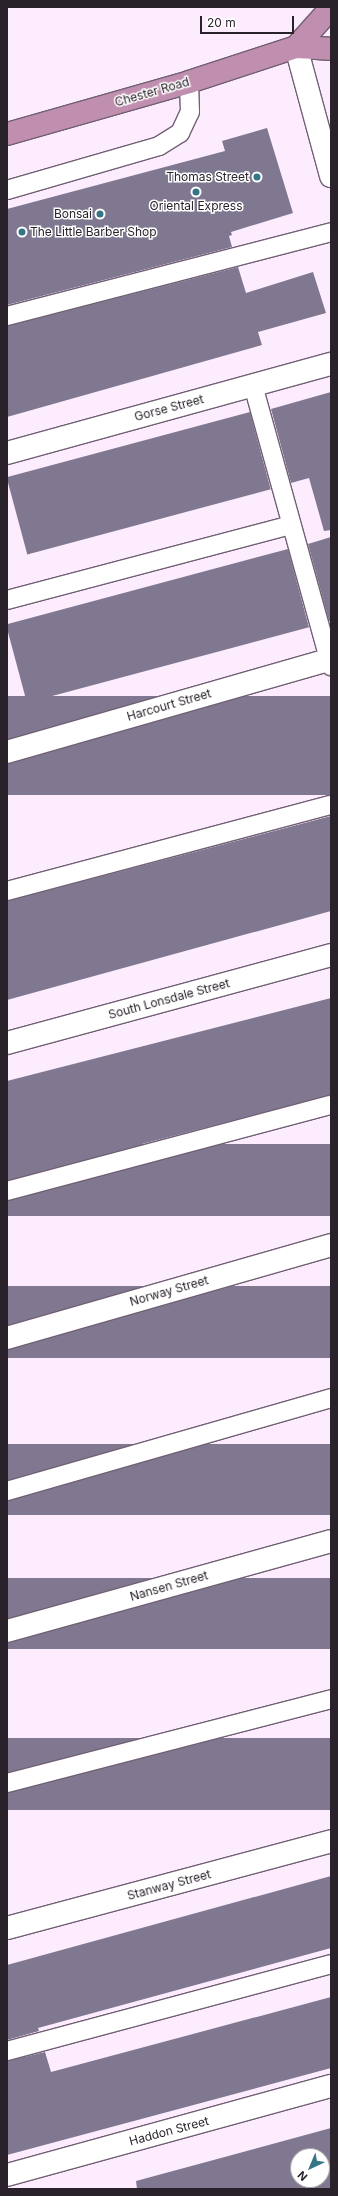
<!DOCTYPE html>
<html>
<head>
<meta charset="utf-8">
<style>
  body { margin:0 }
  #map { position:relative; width:338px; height:2196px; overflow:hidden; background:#fcecfe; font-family:Inter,sans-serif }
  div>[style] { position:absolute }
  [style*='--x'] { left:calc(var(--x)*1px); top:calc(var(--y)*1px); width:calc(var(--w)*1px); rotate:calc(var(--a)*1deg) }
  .building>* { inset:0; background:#807890; transform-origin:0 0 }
  .roads { filter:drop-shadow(1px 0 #716074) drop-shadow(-1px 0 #716074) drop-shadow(0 1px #716074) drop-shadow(0 -1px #716074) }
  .service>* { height:18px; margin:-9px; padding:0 9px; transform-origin:9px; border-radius:9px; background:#fff }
  .minor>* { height:22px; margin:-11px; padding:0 11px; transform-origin:11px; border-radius:11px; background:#fff }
  .trunk>* { height:22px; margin:-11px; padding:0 11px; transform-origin:11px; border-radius:11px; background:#c08eae }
  .dots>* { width:11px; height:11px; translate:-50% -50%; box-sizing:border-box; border:2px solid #fff; border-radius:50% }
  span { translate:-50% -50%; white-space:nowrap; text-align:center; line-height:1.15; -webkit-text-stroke:3px #fff; paint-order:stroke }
  .street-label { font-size:12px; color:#2a222b }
  .poi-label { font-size:12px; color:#2a222b }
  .right { translate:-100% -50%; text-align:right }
  .left { translate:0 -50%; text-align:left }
  .frame { position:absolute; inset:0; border:8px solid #2a222b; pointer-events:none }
  .north { position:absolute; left:290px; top:2148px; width:40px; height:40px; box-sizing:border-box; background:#fff; border:1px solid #aaa7aa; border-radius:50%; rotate:224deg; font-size:11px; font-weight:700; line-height:16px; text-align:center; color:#2a222b }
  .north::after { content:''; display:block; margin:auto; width:14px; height:18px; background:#347688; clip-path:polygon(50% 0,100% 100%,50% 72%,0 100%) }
  .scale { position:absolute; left:200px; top:16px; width:94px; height:18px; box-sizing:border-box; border:2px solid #2a222b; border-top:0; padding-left:5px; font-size:12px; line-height:14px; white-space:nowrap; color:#2a222b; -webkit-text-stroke:3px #fff; paint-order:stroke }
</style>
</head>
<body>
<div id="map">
  <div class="building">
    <div style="clip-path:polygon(267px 128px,293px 213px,231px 232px,232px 235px,229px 236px,232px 247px,7px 305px,7px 209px,225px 151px,222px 141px)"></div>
    <div style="clip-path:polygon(238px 267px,246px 293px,313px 272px,326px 313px,258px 332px,262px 345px,7px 417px,7px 326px)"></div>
    <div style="clip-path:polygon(331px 392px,331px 530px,324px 531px,309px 478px,291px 483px,271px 409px)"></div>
    <div style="left:250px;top:412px;width:80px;height:252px;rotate:75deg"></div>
    <div style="clip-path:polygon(331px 537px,331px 621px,329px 621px,308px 544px)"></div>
    <div style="left:288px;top:549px;width:81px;height:292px;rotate:75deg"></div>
    <div style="left:331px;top:696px;width:99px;height:335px;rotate:90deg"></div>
    <div style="clip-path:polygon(331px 816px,331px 911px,7px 1000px,7px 901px)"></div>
    <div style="clip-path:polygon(331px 998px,331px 1095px,7px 1179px,7px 1081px)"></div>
    <div style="left:331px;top:1144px;width:72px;height:335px;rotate:90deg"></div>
    <div style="left:331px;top:1286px;width:72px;height:336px;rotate:90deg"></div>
    <div style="left:331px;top:1444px;width:71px;height:336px;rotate:90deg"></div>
    <div style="left:331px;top:1578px;width:71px;height:336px;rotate:90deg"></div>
    <div style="left:331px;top:1738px;width:72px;height:336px;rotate:90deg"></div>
    <div style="clip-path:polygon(331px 1876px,331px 1948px,38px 2028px,39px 2031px,7px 2040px,7px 1965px)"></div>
    <div style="clip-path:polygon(331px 1997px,331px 2068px,7px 2155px,7px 2061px,45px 2052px,51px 2072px)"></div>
    <div style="clip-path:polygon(evenodd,331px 2128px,331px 2189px,137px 2189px,136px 2181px,331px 2128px,298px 2156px,322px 2156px,322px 2180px,298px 2180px,298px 2156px)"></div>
  </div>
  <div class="roads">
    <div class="service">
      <div style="--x:7;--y:190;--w:158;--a:-16.1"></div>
      <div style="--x:159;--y:146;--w:25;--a:-32"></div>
      <div style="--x:180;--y:133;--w:23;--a:-65"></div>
      <div style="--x:190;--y:112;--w:30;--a:-92"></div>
      <div style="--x:7;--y:316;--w:335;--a:-14.5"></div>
      <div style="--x:253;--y:385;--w:292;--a:74.5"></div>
      <div style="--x:7;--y:600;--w:293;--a:-14.8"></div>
      <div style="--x:7;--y:891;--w:335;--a:-14.9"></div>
      <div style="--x:7;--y:1191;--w:335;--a:-14.9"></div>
      <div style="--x:7;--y:1491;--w:337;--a:-16"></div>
      <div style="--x:7;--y:1783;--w:335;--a:-14.5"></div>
      <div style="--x:7;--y:2051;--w:335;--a:-15"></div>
    </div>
    <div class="minor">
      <div style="--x:296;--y:47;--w:134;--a:74.8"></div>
      <div style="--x:7;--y:453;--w:336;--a:-15.4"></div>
      <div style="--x:7;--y:752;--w:337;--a:-16"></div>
      <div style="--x:7;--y:1043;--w:336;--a:-15.2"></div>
      <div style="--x:7;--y:1338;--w:337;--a:-16"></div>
      <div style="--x:7;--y:1631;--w:336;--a:-15.5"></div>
      <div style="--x:7;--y:1928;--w:335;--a:-15"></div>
      <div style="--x:7;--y:2175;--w:336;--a:-15.4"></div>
    </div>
    <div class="trunk">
      <div style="--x:296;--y:47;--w:52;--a:-48.1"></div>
      <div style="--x:7;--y:134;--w:189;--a:-15.9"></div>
      <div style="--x:189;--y:82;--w:113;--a:-18.1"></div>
      <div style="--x:296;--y:47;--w:35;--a:3"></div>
    </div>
  </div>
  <div class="dots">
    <div style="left:257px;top:177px;background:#347688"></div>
    <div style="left:196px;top:192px;background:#347688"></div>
    <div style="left:100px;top:214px;background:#347688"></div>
    <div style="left:22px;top:232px;background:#347688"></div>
  </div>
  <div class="street-label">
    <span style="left:152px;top:92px;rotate:-16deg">Chester Road</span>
    <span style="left:169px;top:408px;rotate:-15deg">Gorse Street</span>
    <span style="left:169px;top:705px;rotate:-16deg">Harcourt Street</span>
    <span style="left:169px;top:999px;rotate:-15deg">South Lonsdale Street</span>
    <span style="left:169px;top:1291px;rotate:-16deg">Norway Street</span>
    <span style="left:169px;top:1586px;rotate:-16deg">Nansen Street</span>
    <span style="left:169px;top:1885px;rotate:-15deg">Stanway Street</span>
    <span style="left:169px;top:2131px;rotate:-15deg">Haddon Street</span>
  </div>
  <div class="poi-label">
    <span class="right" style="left:249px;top:177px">Thomas Street</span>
    <span style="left:196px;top:206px">Oriental Express</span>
    <span class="right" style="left:92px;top:214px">Bonsai</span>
    <span class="left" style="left:30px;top:232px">The Little Barber Shop</span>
  </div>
  <div class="frame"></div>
  <div class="north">N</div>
  <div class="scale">20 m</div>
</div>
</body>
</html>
